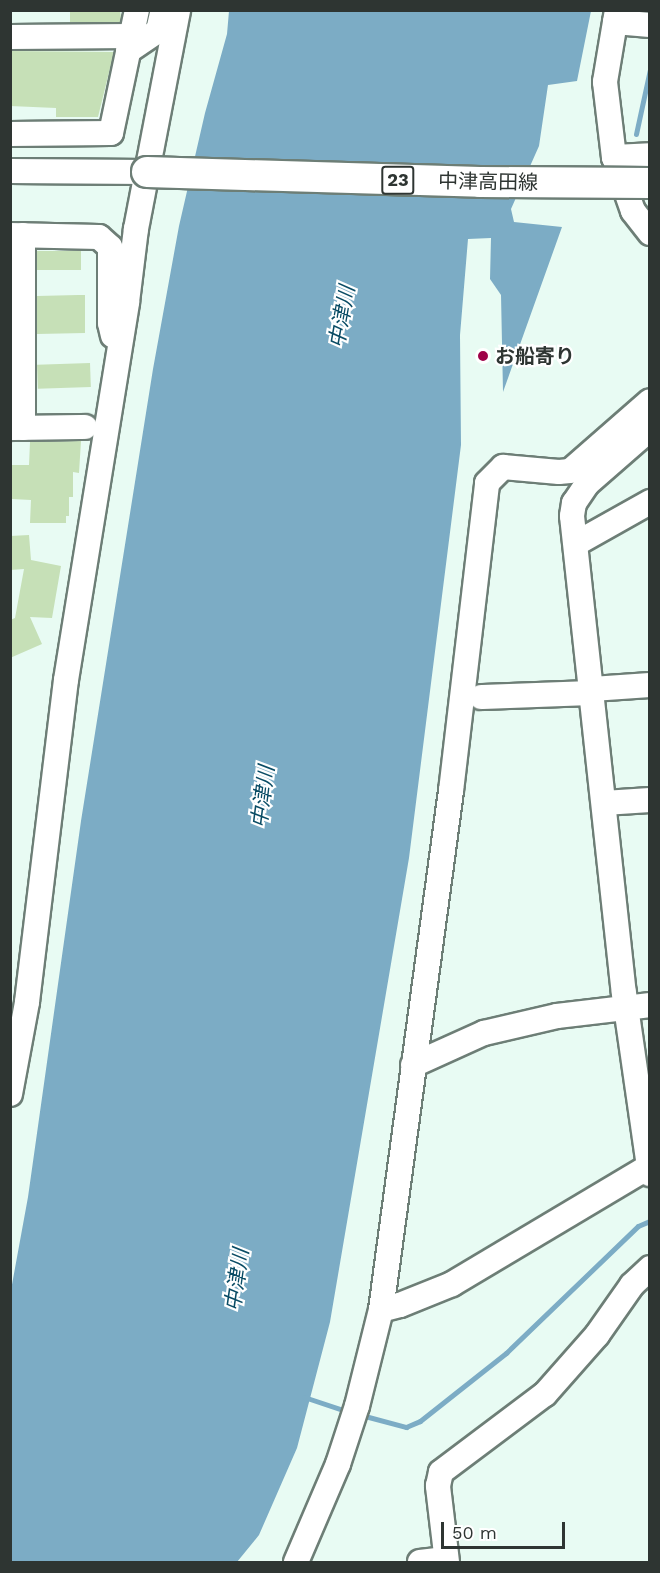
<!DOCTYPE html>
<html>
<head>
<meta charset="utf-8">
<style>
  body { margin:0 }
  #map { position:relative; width:660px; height:1573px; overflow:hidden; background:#e8fbf3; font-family:"Work Sans","Noto Sans JP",sans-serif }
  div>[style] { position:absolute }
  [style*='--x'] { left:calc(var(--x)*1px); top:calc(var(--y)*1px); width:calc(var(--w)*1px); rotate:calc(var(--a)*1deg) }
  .water>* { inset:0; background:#7cacc5 }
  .stream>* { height:5px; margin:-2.5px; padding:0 2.5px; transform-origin:2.5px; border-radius:2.5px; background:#7cacc5 }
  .building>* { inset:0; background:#c6e0b7; transform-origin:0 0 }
  .roads { filter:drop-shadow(2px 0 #6d7e76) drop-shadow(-2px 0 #6d7e76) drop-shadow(0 2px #6d7e76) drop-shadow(0 -2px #6d7e76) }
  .minor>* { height:24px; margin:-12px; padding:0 12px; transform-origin:12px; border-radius:12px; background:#fff }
  .bridges { filter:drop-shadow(2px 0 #6d7e76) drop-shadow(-2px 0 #6d7e76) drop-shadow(0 2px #6d7e76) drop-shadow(0 -2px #6d7e76) }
  .major-bridge>* { height:30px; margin:-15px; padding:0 15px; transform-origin:15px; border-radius:15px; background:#fff }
  .dots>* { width:16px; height:16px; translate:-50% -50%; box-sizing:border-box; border:3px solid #fff; border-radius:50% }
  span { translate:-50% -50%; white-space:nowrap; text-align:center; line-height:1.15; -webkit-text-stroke:4.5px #fff; paint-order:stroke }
  .shield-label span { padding:2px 4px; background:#fff; border:2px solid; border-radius:4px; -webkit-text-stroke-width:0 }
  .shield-label { font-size:18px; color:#2e3532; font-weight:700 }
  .street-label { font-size:20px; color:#2e3532 }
  .poi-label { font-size:20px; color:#2e3532; font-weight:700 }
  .left { translate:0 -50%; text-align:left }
  .water-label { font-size:21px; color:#0a4c65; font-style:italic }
  .frame { position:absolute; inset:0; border:12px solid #2e3532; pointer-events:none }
  .scale { position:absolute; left:441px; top:1522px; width:124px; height:27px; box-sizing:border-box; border:3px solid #2e3532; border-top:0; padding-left:8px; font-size:18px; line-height:21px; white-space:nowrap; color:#2e3532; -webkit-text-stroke:4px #fff; paint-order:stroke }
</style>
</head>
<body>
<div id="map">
  <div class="water">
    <div style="clip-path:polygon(229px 11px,591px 11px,577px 81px,548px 85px,539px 146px,511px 209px,514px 222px,562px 227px,503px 392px,501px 295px,490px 279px,491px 238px,468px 239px,460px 335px,461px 445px,409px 858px,330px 1322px,297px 1448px,259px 1535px,237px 1562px,11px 1562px,11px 1290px,28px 1197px,81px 821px,153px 369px,179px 226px,205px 113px,227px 34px)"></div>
  </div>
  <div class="stream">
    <div style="--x:636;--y:134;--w:66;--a:-77.8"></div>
    <div style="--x:304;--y:1397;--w:47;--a:18.4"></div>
    <div style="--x:361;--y:1415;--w:47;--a:14.9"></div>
    <div style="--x:406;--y:1427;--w:15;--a:-23"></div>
    <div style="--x:420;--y:1421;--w:110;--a:-38.3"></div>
    <div style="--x:506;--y:1353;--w:183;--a:-43.9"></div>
    <div style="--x:638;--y:1226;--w:13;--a:-23"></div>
  </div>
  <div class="building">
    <div style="clip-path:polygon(70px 10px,120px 10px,121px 18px,120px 22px,70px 22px)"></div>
    <div style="clip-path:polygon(10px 51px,114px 52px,98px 117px,56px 117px,56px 108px,10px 106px)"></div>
    <div style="left:37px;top:251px;width:44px;height:19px"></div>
    <div style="clip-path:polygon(78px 295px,85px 295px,85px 333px,37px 334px,37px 296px)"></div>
    <div style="left:90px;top:363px;width:24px;height:53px;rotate:88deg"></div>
    <div style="clip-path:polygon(81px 441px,79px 473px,73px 472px,73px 497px,69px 497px,69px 516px,66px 516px,66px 523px,30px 523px,31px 500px,12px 499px,10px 465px,29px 465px,30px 442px)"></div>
    <div style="clip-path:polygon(29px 535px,31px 560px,61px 566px,52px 618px,30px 617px,42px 644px,10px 658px,10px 620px,15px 618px,24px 569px,10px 570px,10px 536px)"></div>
  </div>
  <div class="roads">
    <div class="minor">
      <div style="--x:617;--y:10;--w:73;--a:99.5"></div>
      <div style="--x:605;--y:82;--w:76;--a:83.2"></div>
      <div style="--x:614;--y:157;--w:57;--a:70.6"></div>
      <div style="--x:633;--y:211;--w:28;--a:52"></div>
      <div style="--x:615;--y:22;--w:35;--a:5"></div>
      <div style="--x:10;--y:37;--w:122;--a:-0.5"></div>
      <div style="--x:128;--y:51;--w:36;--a:-34"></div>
      <div style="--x:158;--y:31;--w:22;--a:-77"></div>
      <div style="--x:10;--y:134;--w:101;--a:-0.6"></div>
      <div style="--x:111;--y:133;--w:126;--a:-78.1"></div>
      <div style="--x:614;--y:157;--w:36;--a:-3"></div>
      <div style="--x:10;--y:171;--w:137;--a:0.4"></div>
      <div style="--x:10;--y:235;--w:89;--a:1.3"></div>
      <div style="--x:99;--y:237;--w:15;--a:42"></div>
      <div style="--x:110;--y:247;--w:76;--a:90"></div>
      <div style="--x:110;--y:323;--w:13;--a:77"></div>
      <div style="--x:10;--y:428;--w:75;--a:-0.8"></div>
      <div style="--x:23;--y:428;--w:193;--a:-90"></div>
      <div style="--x:650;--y:429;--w:84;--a:138.9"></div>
      <div style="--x:587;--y:484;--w:23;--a:124"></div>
      <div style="--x:574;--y:503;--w:13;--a:99"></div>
      <div style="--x:572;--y:516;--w:480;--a:83.8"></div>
      <div style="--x:624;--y:993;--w:183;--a:81.8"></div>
      <div style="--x:577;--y:543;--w:84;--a:-29.3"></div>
      <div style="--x:592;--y:689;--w:58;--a:-3.9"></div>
      <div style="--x:481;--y:697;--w:111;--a:-2.1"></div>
      <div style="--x:604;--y:803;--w:46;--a:-3.7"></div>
      <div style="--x:413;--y:1065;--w:78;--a:-24.3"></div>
      <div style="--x:484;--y:1033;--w:75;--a:-13.1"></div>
      <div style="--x:557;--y:1016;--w:94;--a:-6.7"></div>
      <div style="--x:10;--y:1094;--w:94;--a:-79.5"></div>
      <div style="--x:27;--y:1002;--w:324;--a:-83.1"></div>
      <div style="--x:66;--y:680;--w:383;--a:-80.8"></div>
      <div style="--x:127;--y:302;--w:74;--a:-83"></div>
      <div style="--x:136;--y:229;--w:223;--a:-79.1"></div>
      <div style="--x:381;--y:1310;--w:20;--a:-15"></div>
      <div style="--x:400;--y:1305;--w:56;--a:-22"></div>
      <div style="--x:452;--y:1284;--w:230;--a:-30.8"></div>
      <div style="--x:296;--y:1562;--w:107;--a:-66.8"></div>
      <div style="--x:338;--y:1464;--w:61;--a:-71.9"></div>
      <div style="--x:357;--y:1406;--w:99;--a:-76"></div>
      <div style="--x:381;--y:1310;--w:524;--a:-82.32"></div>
      <div style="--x:451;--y:791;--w:310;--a:-83.3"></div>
      <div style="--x:487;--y:483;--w:23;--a:-45"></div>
      <div style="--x:503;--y:467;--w:56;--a:5.1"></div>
      <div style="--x:559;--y:472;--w:11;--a:-5"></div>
      <div style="--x:570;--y:471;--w:106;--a:-41.2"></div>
      <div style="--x:420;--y:1562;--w:26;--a:-7"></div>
      <div style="--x:447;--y:1562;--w:77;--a:-96.8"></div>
      <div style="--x:438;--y:1486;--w:14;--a:-78"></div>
      <div style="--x:441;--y:1472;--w:130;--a:-36.9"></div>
      <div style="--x:545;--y:1394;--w:79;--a:-48.6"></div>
      <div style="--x:597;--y:1335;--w:61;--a:-55"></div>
      <div style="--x:632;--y:1285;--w:25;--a:-43"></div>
    </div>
  </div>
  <div class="bridges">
    <div class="major-bridge">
      <div style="--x:147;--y:172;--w:333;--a:1.7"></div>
      <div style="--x:480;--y:182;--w:170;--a:0.3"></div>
    </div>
  </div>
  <div class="dots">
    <div style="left:483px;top:356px;background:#9e0248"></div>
  </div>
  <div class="shield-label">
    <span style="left:398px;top:180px">23</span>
  </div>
  <div class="street-label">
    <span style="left:488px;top:182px;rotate:1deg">中津高田線</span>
  </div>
  <div class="poi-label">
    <span class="left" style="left:495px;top:356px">お船寄り</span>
  </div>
  <div class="water-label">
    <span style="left:342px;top:317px;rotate:-80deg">中津川</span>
    <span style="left:263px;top:797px;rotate:-83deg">中津川</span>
    <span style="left:237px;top:1280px;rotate:-82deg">中津川</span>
  </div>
  <div class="frame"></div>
  <div class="scale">50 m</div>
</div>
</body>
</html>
